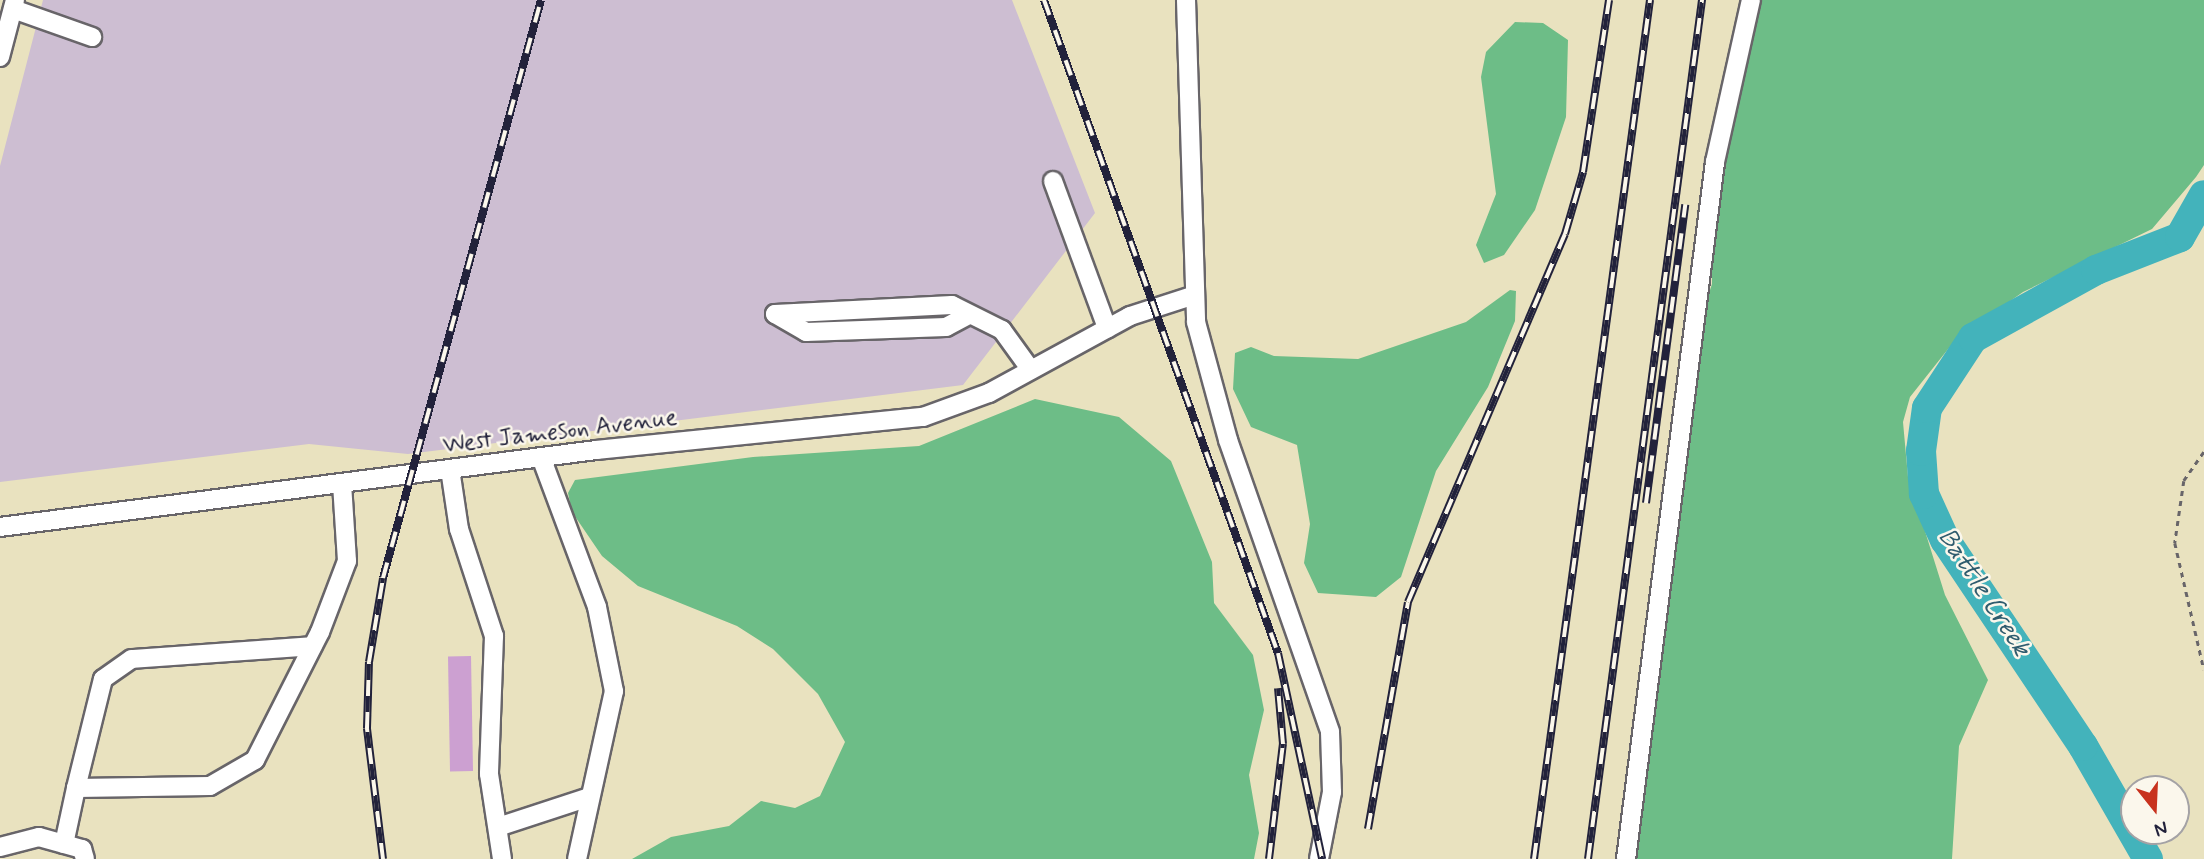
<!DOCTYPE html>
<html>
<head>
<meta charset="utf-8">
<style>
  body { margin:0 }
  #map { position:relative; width:2204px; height:859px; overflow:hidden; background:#e9e2bf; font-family:Mynerve,sans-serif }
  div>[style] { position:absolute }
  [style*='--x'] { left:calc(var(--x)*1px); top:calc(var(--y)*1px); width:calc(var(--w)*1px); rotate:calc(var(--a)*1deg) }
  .industrial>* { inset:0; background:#cdbed2 }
  .forest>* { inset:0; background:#6dbd87 }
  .river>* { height:30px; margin:-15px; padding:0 15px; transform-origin:15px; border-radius:15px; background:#43b3bb }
  .building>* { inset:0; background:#cca0d1; transform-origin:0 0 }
  .path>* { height:2.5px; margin-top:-1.25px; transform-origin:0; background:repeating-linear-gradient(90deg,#686569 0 5px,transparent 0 10px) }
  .roads { filter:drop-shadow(2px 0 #686569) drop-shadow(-2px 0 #686569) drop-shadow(0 2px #686569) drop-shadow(0 -2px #686569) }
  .minor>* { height:18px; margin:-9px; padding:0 9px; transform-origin:9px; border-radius:9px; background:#fff }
  .rail>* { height:8px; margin-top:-4px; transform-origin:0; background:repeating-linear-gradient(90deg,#fbf7ec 0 16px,#22223b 0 32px); box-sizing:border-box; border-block:2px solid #22223b }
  span { translate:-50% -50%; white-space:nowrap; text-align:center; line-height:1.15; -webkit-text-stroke:5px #fbf7ec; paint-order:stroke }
  .street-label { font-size:24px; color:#22223b }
  .water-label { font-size:26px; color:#2f5c6e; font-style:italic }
  .north { position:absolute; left:2120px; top:775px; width:70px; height:70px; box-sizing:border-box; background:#fbf7ec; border:2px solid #a4a2a5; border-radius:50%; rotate:162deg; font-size:19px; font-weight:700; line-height:28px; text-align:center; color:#22223b }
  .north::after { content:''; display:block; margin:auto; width:24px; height:32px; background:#c8321e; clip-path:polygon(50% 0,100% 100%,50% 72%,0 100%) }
</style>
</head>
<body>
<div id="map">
  <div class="industrial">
    <div style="clip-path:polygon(43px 0,1012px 0,1095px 213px,963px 385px,408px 454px,309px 444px,0 482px,0 166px)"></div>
  </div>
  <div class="forest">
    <div style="clip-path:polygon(1761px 0,2204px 0,2204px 165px,2196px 177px,2152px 229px,2023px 292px,1956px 339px,1910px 397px,1903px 422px,1908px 477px,1945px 595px,1988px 680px,1959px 746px,1952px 859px,1632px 859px,1703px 311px,1712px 284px,1712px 218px)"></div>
    <div style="clip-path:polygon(1515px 22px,1543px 23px,1568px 40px,1566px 117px,1535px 210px,1504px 255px,1484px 263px,1476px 245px,1496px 194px,1481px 77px,1486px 52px)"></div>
    <div style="clip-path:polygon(1510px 290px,1516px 291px,1515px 321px,1488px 387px,1436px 471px,1401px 577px,1376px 597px,1318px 593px,1304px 563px,1310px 524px,1297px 445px,1251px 427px,1233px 389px,1235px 353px,1251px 347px,1274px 356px,1358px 359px,1466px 322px)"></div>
    <div style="clip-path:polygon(1035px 399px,1119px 417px,1171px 461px,1212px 562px,1214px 603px,1253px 655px,1264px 710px,1249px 775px,1259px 833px,1254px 859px,632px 859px,671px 837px,729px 826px,761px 801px,795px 808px,820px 796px,845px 742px,818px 694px,773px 649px,737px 626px,638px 586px,602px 556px,572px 512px,568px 493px,575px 480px,753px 457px,919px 446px)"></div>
  </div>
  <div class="river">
    <div style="--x:2148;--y:859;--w:130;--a:-119.9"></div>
    <div style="--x:2083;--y:746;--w:248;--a:-123.8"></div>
    <div style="--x:1945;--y:540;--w:51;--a:-114.5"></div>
    <div style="--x:1924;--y:494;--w:43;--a:-94"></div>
    <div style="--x:1921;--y:451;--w:43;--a:-82.1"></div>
    <div style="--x:1927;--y:408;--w:84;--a:-56.7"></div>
    <div style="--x:1973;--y:338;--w:141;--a:-28.9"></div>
    <div style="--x:2096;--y:270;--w:90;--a:-21.4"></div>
    <div style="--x:2180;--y:237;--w:48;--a:-60.3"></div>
  </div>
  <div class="building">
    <div style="left:471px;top:656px;width:115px;height:23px;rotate:89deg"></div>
  </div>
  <div class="path">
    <div style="--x:2204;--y:452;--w:35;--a:125"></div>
    <div style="--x:2184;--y:481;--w:63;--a:98.3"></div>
    <div style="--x:2175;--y:543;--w:130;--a:77.1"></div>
  </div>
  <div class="roads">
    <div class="minor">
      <div style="--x:1186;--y:0;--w:322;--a:88.2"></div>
      <div style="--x:1196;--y:322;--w:122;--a:74.8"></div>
      <div style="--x:1228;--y:440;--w:309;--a:70.7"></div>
      <div style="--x:1330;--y:732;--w:60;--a:88.1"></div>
      <div style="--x:1332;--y:792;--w:68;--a:101"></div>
      <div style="--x:13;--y:9;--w:84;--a:19.5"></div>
      <div style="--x:0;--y:57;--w:59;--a:-75.3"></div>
      <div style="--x:1053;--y:181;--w:157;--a:69.8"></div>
      <div style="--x:775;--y:314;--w:177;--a:-2.9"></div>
      <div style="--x:952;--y:305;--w:56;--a:26.6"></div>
      <div style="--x:1002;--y:330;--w:49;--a:54.1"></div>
      <div style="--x:775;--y:314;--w:36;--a:30"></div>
      <div style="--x:806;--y:332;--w:140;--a:-2"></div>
      <div style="--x:946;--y:327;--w:26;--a:-28"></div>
      <div style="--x:541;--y:457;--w:160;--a:69.5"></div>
      <div style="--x:597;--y:607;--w:86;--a:78.6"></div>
      <div style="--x:614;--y:691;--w:172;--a:102.4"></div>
      <div style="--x:450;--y:469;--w:61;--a:81.5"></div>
      <div style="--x:459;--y:529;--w:113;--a:71.9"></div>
      <div style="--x:494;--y:636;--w:138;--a:92.1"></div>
      <div style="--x:489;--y:774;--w:86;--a:81.3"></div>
      <div style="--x:0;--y:527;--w:601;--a:-7.36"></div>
      <div style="--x:596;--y:450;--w:329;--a:-5.8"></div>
      <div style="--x:923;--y:417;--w:70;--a:-20"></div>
      <div style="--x:989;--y:393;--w:161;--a:-28.6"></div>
      <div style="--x:1130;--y:316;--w:65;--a:-17.9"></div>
      <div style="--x:76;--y:788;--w:112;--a:-76.1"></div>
      <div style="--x:103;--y:679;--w:35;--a:-35"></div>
      <div style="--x:132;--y:659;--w:181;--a:-4.1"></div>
      <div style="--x:498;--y:827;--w:96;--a:-18.2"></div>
      <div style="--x:64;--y:844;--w:57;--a:-77.9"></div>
      <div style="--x:76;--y:788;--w:134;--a:-0.9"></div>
      <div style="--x:210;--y:786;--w:52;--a:-30"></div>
      <div style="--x:255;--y:760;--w:144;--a:-63.1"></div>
      <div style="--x:320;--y:632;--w:76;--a:-69.2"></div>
      <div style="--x:347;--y:561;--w:78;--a:-93.7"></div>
      <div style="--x:0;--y:847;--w:40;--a:-14.4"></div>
      <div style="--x:39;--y:837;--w:45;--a:15.6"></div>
      <div style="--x:82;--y:849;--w:10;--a:73"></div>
      <div style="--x:1626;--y:859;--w:703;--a:-82.72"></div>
      <div style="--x:1715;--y:162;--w:166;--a:-77.5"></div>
    </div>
  </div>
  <div class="rail">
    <div style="--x:1044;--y:0;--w:694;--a:70.29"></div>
    <div style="--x:1278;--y:653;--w:211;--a:77.9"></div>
    <div style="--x:1646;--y:503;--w:301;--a:-82.5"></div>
    <div style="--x:1368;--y:829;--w:230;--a:-80"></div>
    <div style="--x:1408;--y:602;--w:400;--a:-66.9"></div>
    <div style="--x:1565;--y:234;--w:65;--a:-73.8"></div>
    <div style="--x:1583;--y:172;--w:174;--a:-81.4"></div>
    <div style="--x:383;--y:859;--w:132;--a:-97"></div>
    <div style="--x:367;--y:728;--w:66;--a:-88.3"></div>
    <div style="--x:369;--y:662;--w:85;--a:-80.5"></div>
    <div style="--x:383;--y:578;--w:599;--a:-74.71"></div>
    <div style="--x:1269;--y:859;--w:116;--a:-83.1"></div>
    <div style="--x:1283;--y:744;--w:56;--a:-95.1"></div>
    <div style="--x:1534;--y:859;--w:867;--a:-82.31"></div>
    <div style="--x:1588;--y:859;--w:867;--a:-82.44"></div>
  </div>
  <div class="street-label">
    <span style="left:560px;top:432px;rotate:-7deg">West Jameson Avenue</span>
  </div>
  <div class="water-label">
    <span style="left:1983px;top:593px;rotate:57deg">Battle Creek</span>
  </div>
  <div class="north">N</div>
</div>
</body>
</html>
